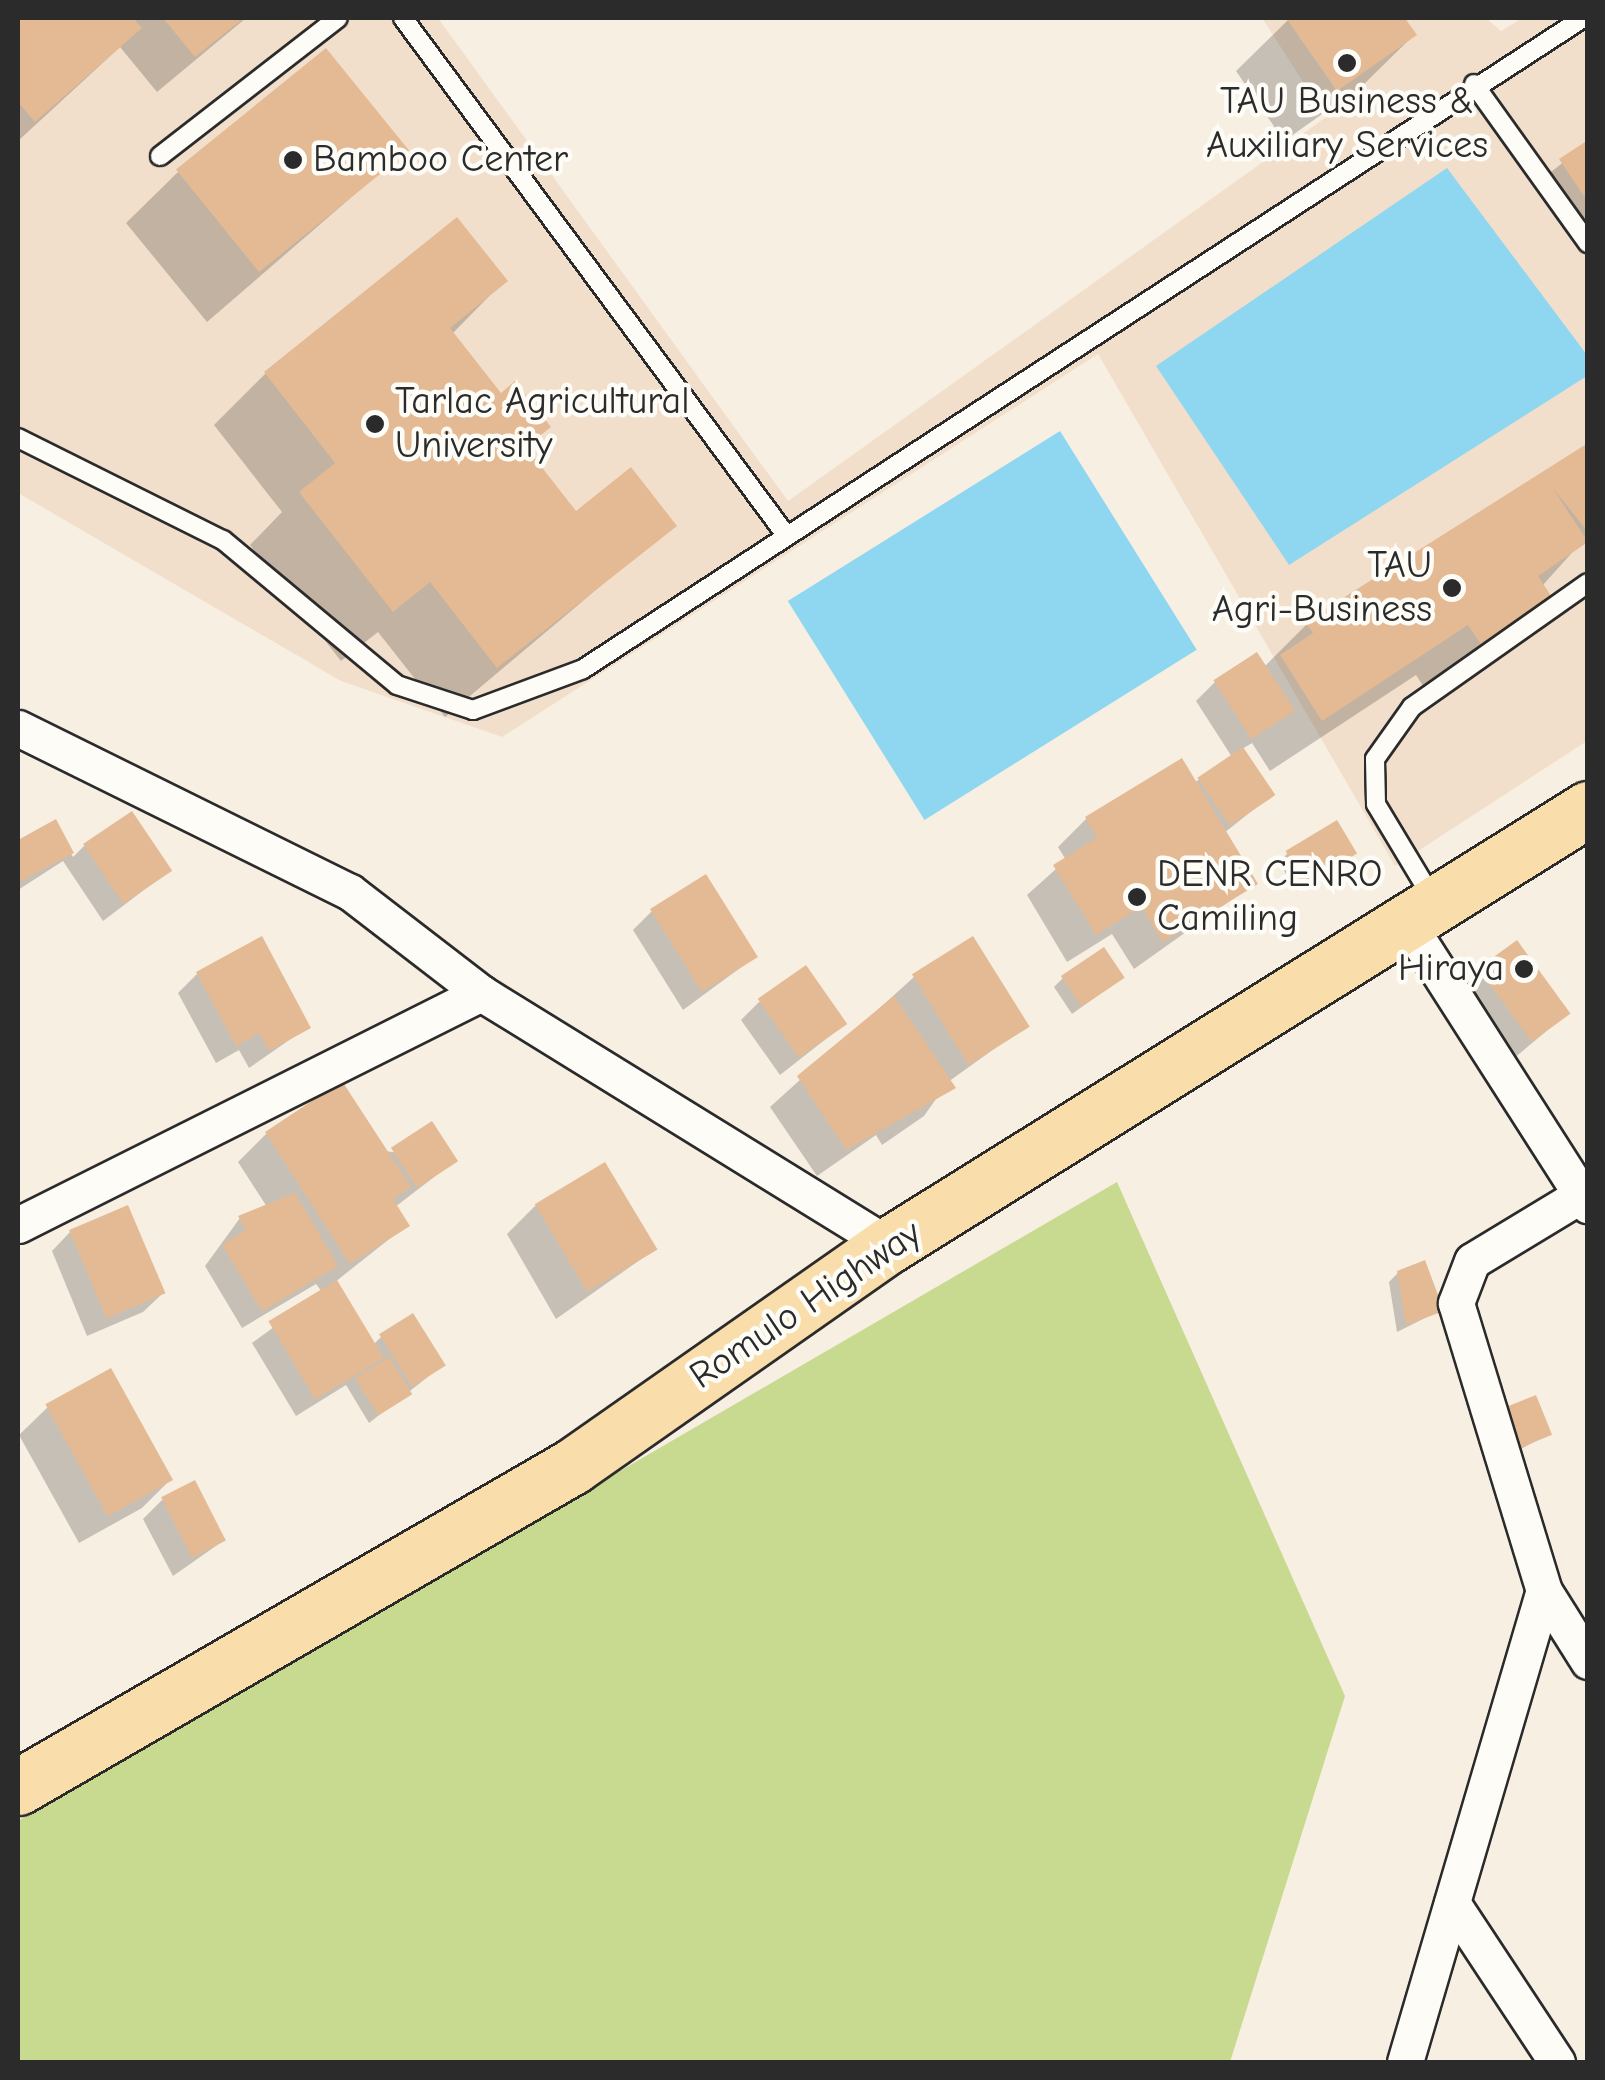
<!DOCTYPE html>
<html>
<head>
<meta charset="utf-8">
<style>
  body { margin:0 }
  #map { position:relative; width:1605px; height:2080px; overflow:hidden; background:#f8efe3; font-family:"Comic Neue",sans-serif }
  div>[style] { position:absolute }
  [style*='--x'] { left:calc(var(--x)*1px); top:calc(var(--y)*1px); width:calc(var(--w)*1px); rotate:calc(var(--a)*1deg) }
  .built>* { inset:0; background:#f2dfcb }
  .green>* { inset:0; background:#c8da8f }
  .water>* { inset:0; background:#8fd7f0; transform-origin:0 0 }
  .shadow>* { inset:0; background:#0003 }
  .building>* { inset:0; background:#e4ba94; transform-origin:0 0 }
  .roads { filter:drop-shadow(2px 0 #2b2b2b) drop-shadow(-2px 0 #2b2b2b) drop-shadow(0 2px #2b2b2b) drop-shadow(0 -2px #2b2b2b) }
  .lane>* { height:18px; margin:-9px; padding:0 9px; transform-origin:9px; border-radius:9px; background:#fdfcf7 }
  .street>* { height:35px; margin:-17.5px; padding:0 17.5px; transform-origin:17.5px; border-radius:17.5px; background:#fdfcf7 }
  .highway>* { height:55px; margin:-27.5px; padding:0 27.5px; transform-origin:27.5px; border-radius:27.5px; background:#f9deab }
  .dots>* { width:28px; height:28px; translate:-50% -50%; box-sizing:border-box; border:5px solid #fdfcf7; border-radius:50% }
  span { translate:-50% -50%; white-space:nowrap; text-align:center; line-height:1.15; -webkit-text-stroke:9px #fdfcf7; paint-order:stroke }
  .poi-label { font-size:38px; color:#2b2b2b }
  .left { translate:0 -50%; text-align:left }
  .right { translate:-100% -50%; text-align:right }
  .street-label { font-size:38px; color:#2b2b2b }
  .frame { position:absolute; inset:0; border:20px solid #2b2b2b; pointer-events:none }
</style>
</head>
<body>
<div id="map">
  <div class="built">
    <div style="clip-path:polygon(18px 18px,438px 18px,788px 501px,1326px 117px,1262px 18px,1486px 18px,1501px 31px,1522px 18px,1587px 18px,1587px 741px,1395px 866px,1098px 354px,502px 737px,341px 681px,18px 493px)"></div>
  </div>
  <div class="green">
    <div style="clip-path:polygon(1117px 1182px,1345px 1696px,1230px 2062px,18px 2062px,18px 1821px)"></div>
  </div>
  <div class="water">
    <div style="clip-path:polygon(1447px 168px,1587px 355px,1587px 376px,1289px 565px,1156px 366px)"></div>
    <div style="left:1060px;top:431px;width:258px;height:321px;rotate:58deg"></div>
  </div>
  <div class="shadow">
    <div style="clip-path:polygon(18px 18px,246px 18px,157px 92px,120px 47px,18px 141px)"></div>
    <div style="clip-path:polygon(1402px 18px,1414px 35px,1362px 86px,1284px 141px,1236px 71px,1290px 18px)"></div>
    <div style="clip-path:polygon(1588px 143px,1588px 245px,1542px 179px)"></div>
    <div style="clip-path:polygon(406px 150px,207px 322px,126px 223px,178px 172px)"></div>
    <div style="clip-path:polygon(504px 281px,452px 334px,501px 396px,548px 427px,525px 449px,576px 515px,673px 525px,445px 717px,378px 632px,341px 661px,250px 545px,282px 512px,214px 425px,265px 374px)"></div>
    <div style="clip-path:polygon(1588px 446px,1588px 535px,1542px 586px,1550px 599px,1429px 695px,1416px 675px,1270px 771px,1252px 743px,1242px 749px,1272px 795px,1224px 833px,1255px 883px,1134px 969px,1112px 934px,1067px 962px,1027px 895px,1066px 860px,1058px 847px,1086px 819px,1181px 761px,1194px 783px,1232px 757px,1196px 701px,1215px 682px,1264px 667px,1307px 624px)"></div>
    <div style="clip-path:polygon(55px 823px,73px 857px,84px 846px,169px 871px,103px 921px,63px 861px,18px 890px,18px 843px)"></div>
    <div style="clip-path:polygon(1354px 852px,1296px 891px,1279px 862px,1288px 853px)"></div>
    <div style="clip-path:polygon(652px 911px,755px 957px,683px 1010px,633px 930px)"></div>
    <div style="clip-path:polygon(1480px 970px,1567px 1014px,1513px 1059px,1461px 988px)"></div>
    <div style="clip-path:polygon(197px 974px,308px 1027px,249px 1068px,239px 1050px,216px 1063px,178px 993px)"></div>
    <div style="clip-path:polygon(914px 977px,1026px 1026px,948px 1082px,924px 1116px,882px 1145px,876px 1135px,817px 1176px,770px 1107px)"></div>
    <div style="clip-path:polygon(1063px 978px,1122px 978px,1072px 1014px,1054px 987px)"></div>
    <div style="clip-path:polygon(759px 1002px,845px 1024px,780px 1075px,741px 1020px)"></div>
    <div style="clip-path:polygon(266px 1134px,455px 1161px,395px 1207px,407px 1225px,335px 1282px,373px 1345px,381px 1337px,443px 1365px,369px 1423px,346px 1385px,296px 1416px,252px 1343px,322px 1292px,316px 1284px,242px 1328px,205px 1266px,240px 1218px,267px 1207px,238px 1162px)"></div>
    <div style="clip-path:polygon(535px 1206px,654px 1250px,556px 1319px,507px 1234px)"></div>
    <div style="clip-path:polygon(70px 1232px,162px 1294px,143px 1312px,87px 1336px,52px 1251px)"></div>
    <div style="clip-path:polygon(1398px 1273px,1441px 1310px,1397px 1332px,1389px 1282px)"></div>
    <div style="clip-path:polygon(48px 1407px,170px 1480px,142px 1508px,79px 1543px,19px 1435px)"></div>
    <div style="clip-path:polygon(1492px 1421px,1549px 1434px,1506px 1457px)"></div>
    <div style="clip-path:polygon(162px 1500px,223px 1541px,173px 1576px,143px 1519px)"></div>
  </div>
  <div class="building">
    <div style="clip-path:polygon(18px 18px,133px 18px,142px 28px,35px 122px,18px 102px)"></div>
    <div style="clip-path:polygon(163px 18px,244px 18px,195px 57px)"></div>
    <div style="clip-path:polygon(1286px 18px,1405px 18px,1417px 35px,1337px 91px)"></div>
    <div style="left:326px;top:48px;width:132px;height:193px;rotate:51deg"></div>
    <div style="clip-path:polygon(1588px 140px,1588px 202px,1559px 159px)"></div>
    <div style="clip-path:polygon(457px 217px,508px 281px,450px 328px,501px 393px,515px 381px,551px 427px,526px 447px,576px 511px,631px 467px,677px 526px,497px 668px,430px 582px,393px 612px,299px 492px,335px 463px,264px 372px)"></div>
    <div style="clip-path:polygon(1588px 443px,1588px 532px,1552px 487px,1588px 542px,1538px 576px,1553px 599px,1482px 646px,1468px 625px,1322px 721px,1280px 655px,1313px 633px,1305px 622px)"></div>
    <div style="left:1257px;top:652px;width:70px;height:52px;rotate:57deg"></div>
    <div style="left:1243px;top:747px;width:58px;height:55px;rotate:56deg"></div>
    <div style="clip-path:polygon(1182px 758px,1258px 884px,1163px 942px,1141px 907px,1096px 935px,1053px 865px,1097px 838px,1085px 817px)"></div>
    <div style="left:132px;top:811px;width:72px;height:59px;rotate:56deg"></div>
    <div style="clip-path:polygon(56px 819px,74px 853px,19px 882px,18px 840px)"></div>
    <div style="left:1337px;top:820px;width:39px;height:60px;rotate:59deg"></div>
    <div style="left:706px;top:874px;width:98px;height:66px;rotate:58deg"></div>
    <div style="clip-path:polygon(262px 936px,311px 1028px,269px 1051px,259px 1033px,236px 1046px,196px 972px)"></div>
    <div style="left:973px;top:936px;width:107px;height:72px;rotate:58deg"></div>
    <div style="left:1517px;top:940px;width:91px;height:48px;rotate:54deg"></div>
    <div style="left:1104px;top:947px;width:37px;height:52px;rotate:56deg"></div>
    <div style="left:806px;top:965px;width:72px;height:59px;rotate:55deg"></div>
    <div style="clip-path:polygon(894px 996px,956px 1088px,846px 1150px,797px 1076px)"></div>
    <div style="clip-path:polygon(342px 1081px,411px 1187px,393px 1199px,410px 1226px,350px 1264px,265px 1132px)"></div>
    <div style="left:432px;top:1121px;width:48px;height:49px;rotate:57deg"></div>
    <div style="left:605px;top:1162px;width:102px;height:82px;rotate:59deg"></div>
    <div style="clip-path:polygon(295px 1193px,338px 1266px,262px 1311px,222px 1245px,246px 1230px,238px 1216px)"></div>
    <div style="left:128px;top:1205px;width:96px;height:64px;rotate:67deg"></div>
    <div style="clip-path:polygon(1425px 1260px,1444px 1311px,1406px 1325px,1397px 1271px)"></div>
    <div style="left:337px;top:1280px;width:91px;height:80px;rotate:59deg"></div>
    <div style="left:413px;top:1313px;width:62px;height:40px;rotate:58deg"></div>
    <div style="left:389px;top:1357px;width:44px;height:40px;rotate:58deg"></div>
    <div style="left:111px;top:1368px;width:128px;height:75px;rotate:61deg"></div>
    <div style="left:1536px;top:1395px;width:43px;height:39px;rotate:68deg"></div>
    <div style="left:195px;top:1480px;width:68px;height:38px;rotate:63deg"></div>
  </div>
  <div class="roads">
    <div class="lane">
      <div style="--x:403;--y:18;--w:638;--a:53.47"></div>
      <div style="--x:1474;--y:84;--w:196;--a:54.4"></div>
      <div style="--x:160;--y:156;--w:225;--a:-37.8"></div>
      <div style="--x:18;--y:438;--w:229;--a:26.5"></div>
      <div style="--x:223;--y:540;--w:226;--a:39.8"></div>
      <div style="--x:397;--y:685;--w:80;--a:18.2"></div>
      <div style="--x:473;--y:710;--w:117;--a:-20.4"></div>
      <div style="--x:583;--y:669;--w:1193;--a:-33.06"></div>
      <div style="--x:1433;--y:899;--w:111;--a:-121"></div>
      <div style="--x:1376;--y:804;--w:45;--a:-91.3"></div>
      <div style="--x:1375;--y:759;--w:64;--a:-54.6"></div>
      <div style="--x:1412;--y:707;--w:215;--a:-35.2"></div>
    </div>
    <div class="street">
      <div style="--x:18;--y:728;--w:370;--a:26.3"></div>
      <div style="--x:350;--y:892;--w:165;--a:37.6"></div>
      <div style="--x:481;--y:993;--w:480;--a:31.7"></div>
      <div style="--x:1408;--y:924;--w:334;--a:57.4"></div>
      <div style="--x:1581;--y:1195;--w:127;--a:148.8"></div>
      <div style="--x:1472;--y:1261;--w:45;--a:110.9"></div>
      <div style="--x:1456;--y:1303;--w:301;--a:73"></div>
      <div style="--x:1544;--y:1591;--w:83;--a:57.8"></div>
      <div style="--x:18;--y:1225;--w:518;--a:-26.61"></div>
      <div style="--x:1452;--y:1903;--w:191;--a:56.6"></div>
      <div style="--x:1405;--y:2062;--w:491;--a:-73.6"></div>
    </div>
    <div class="highway">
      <div style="--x:18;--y:1787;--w:641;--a:-30.04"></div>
      <div style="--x:573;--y:1466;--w:386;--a:-35"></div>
      <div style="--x:889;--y:1245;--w:824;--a:-31.95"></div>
    </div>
  </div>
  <div class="dots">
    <div style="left:1347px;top:63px;background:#2b2b2b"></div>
    <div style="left:293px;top:160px;background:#2b2b2b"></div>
    <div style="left:375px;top:424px;background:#2b2b2b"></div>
    <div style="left:1452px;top:588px;background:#2b2b2b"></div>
    <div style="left:1137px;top:897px;background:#2b2b2b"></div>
    <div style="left:1524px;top:969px;background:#2b2b2b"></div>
  </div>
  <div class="poi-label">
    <span style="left:1347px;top:124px">TAU Business &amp;<br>Auxiliary Services</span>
    <span class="left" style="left:313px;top:160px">Bamboo Center</span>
    <span class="left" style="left:395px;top:424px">Tarlac Agricultural<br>University</span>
    <span class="right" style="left:1432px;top:588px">TAU<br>Agri-Business</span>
    <span class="left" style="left:1157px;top:897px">DENR CENRO<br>Camiling</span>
    <span class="right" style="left:1504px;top:969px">Hiraya</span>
  </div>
  <div class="street-label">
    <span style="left:806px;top:1305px;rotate:-34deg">Romulo Highway</span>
  </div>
  <div class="frame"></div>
</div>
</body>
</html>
